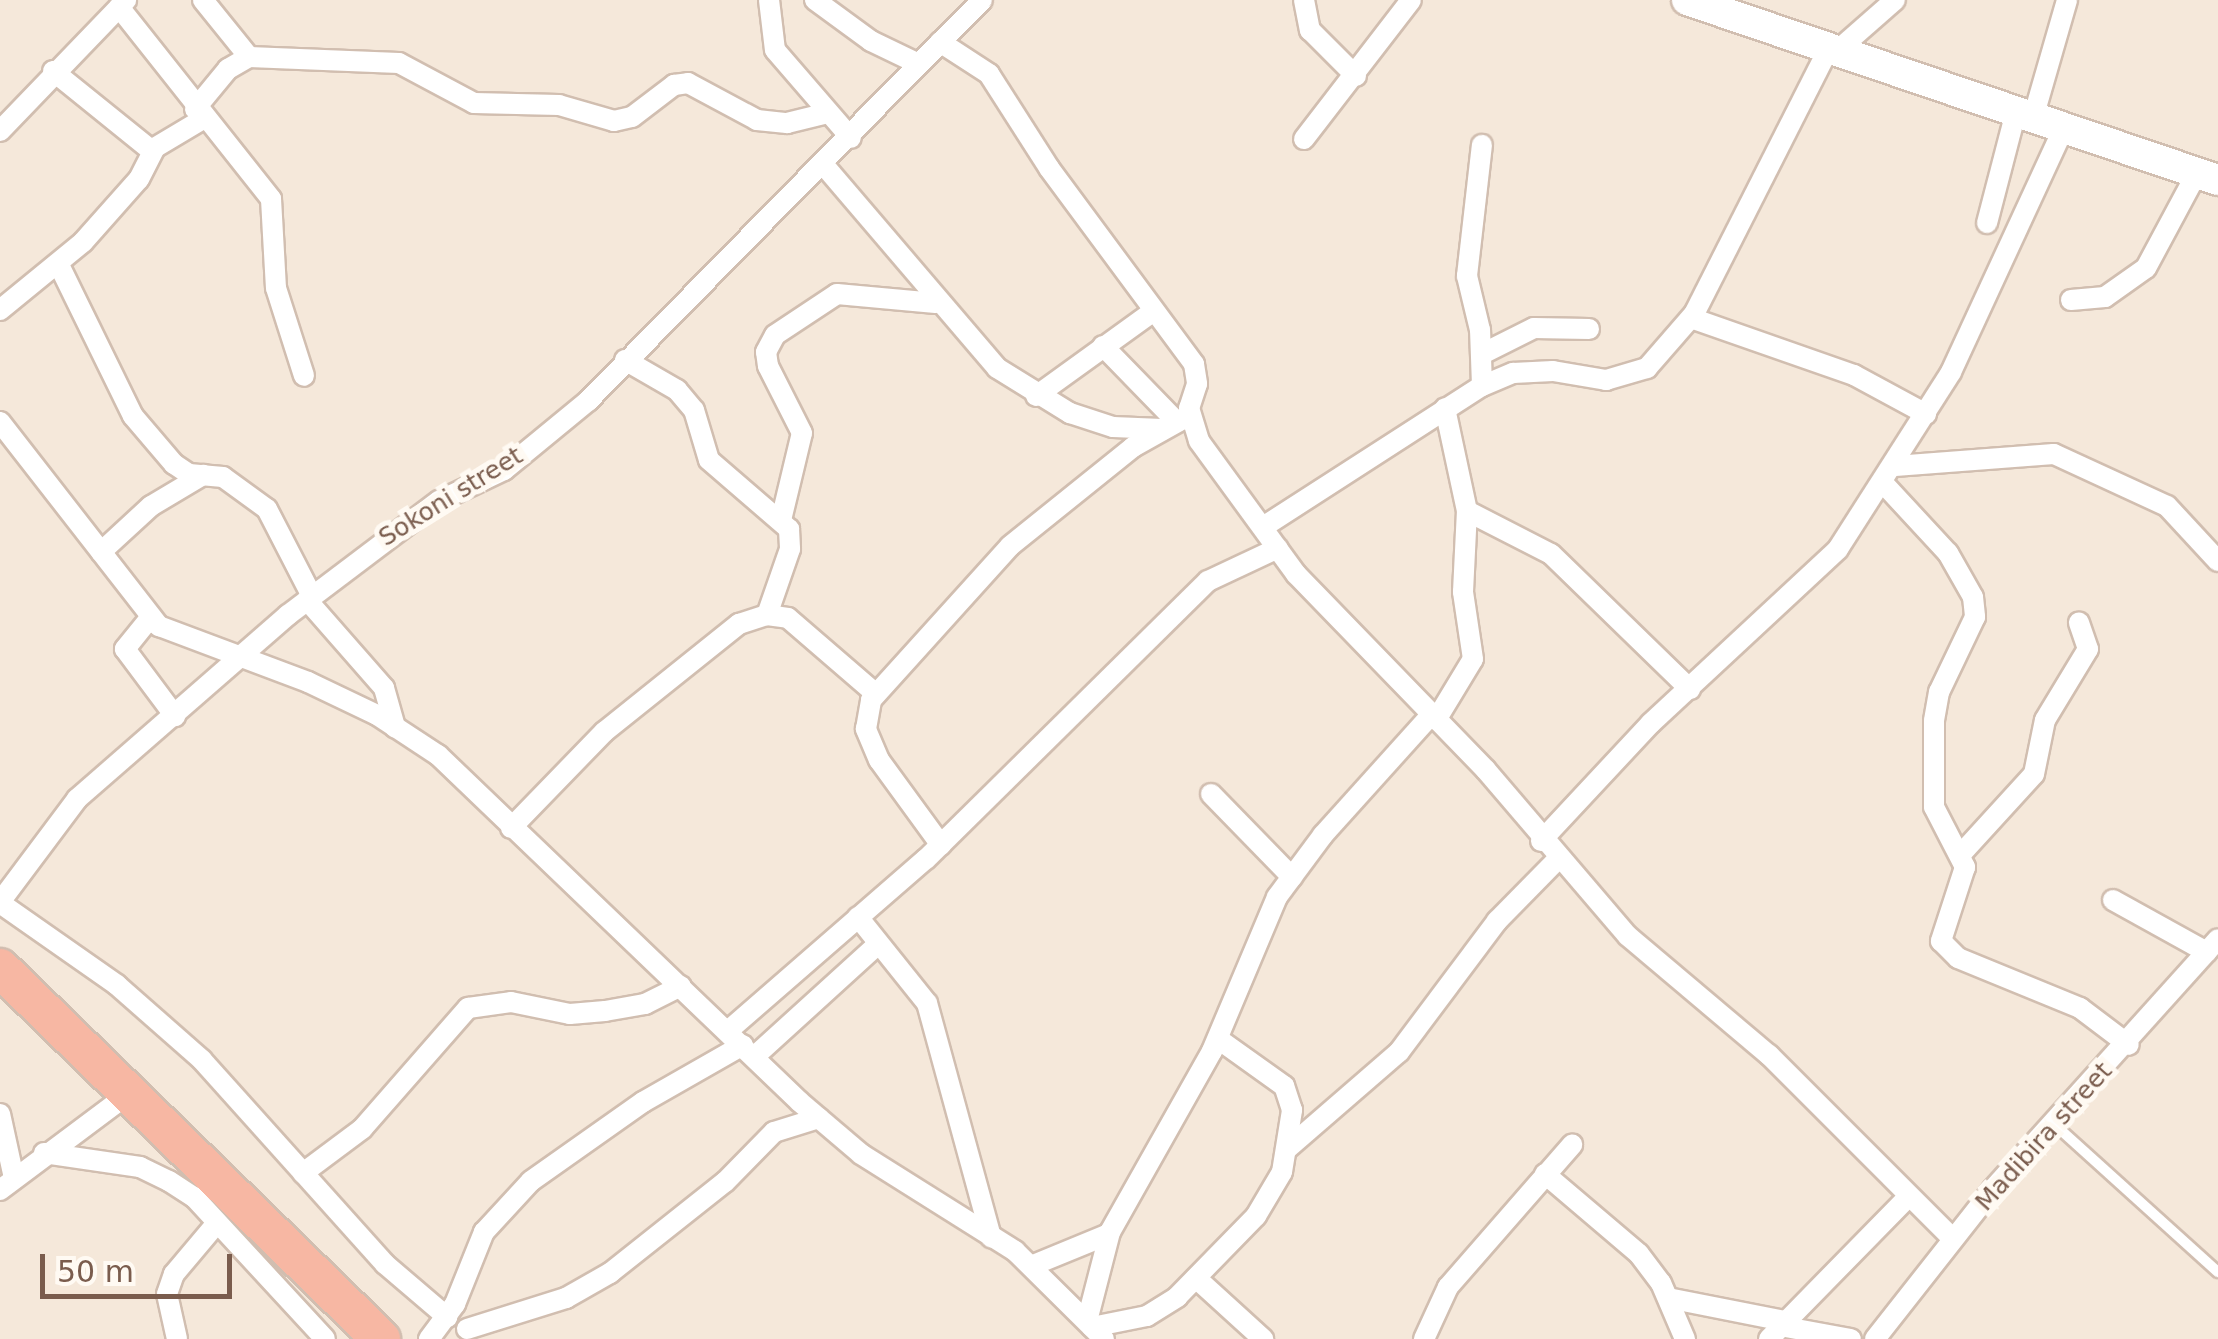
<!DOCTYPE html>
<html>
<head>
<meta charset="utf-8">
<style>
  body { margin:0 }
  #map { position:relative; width:2218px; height:1339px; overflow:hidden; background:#fdf6ec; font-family:"DejaVu Sans",sans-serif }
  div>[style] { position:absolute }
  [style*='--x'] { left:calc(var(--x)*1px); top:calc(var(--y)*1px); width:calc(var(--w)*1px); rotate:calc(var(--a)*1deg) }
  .residential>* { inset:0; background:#f5e8da; transform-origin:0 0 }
  .roads { filter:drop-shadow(2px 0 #d1beb0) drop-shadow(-2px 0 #d1beb0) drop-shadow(0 2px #d1beb0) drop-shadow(0 -2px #d1beb0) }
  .lane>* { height:10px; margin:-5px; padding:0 5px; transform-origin:5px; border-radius:5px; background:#fff }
  .street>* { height:20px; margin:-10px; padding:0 10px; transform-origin:10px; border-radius:10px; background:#fff }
  .secondary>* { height:30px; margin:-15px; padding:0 15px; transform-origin:15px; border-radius:15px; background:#fff }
  .highway>* { height:38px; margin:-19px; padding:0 19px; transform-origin:19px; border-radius:19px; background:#f7b7a3 }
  span { translate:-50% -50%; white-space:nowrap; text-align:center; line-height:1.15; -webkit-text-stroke:10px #fffaf3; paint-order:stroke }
  .street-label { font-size:25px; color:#7a5c4d }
  .scale { position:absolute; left:40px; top:1254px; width:192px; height:45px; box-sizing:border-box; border:5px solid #7a5c4d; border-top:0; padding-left:12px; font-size:30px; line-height:35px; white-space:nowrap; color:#7a5c4d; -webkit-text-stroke:8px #fffaf3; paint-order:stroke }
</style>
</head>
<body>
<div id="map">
  <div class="residential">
    <div style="left:0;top:0;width:2218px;height:1339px"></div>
  </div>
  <div class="roads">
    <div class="lane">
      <div style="--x:2054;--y:1124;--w:221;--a:42.1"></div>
    </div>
    <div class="street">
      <div style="--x:203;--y:0;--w:73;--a:51.1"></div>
      <div style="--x:769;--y:0;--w:50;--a:83.2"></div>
      <div style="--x:775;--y:50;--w:116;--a:49.2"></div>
      <div style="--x:815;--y:0;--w:69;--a:36.2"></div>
      <div style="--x:871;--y:41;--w:53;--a:25.6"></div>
      <div style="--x:1304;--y:0;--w:31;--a:79"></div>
      <div style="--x:1310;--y:30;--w:65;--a:45"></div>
      <div style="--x:119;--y:7;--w:245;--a:51.6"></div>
      <div style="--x:271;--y:199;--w:89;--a:86.8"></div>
      <div style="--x:276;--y:288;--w:92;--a:72.3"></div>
      <div style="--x:940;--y:42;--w:59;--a:33.1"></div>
      <div style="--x:989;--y:74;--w:112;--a:57.4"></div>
      <div style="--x:1049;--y:168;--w:244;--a:53.5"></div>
      <div style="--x:1194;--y:364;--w:20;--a:81"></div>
      <div style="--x:1197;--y:384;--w:25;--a:108"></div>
      <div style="--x:1189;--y:408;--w:34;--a:73"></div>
      <div style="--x:1199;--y:441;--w:165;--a:53.9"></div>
      <div style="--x:1296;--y:574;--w:273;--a:45.9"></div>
      <div style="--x:1486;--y:770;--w:218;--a:49.5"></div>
      <div style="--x:1628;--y:936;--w:185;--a:40.2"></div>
      <div style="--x:1769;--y:1055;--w:260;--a:45"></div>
      <div style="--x:1837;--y:51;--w:77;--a:-41.3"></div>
      <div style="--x:53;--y:71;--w:126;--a:38.9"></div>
      <div style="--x:151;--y:150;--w:61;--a:-30.8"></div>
      <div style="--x:195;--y:109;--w:52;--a:-50.5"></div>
      <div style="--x:228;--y:69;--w:24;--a:-30"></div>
      <div style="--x:249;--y:57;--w:150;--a:2.3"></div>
      <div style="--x:399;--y:63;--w:85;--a:28.1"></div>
      <div style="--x:474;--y:103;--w:85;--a:1.3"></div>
      <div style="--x:559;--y:105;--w:57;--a:16.2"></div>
      <div style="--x:614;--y:121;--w:18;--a:-13"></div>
      <div style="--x:632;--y:117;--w:53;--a:-37.3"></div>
      <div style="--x:674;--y:85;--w:14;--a:-8"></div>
      <div style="--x:688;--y:83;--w:78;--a:28.2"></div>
      <div style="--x:757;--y:120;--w:30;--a:6"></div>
      <div style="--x:787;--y:123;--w:42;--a:-13.7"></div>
      <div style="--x:2033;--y:118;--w:123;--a:-73.9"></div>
      <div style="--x:0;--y:131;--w:182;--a:-46.1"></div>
      <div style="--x:1304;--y:139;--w:175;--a:-52.4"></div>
      <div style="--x:823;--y:164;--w:268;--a:49.5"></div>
      <div style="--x:997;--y:368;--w:86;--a:31.7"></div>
      <div style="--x:1070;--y:413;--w:45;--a:18"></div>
      <div style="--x:1113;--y:427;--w:49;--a:2.3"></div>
      <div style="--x:1987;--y:223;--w:115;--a:-75.4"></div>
      <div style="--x:59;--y:265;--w:168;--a:63.9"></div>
      <div style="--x:133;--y:416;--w:63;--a:49.5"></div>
      <div style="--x:174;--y:464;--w:18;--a:34"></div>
      <div style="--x:189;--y:474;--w:34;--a:5"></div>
      <div style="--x:223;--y:477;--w:54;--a:36"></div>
      <div style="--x:267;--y:509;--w:98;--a:62.7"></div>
      <div style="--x:2071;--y:300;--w:34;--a:-5"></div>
      <div style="--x:2105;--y:297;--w:50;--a:-35.3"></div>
      <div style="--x:2146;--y:268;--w:108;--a:-61.8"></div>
      <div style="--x:0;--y:310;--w:107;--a:-39.3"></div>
      <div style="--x:83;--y:242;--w:84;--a:-48.4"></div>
      <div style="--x:139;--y:179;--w:34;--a:-63"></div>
      <div style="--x:1691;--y:318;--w:173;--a:19.3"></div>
      <div style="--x:1854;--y:375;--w:82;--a:28.4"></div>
      <div style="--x:1103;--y:346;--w:106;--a:45.8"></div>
      <div style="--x:1482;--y:354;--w:58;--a:-26.6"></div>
      <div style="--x:1534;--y:328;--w:55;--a:1"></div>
      <div style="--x:625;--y:360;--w:60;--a:30"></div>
      <div style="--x:677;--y:390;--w:26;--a:50"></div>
      <div style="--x:694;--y:410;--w:52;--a:73.3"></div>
      <div style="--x:709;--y:460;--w:106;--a:40.8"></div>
      <div style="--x:789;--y:529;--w:20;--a:87"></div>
      <div style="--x:790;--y:549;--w:70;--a:109.2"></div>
      <div style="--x:1482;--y:386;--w:56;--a:-92"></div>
      <div style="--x:1480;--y:330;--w:56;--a:-103.5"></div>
      <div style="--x:1467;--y:276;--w:132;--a:-83.5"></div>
      <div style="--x:1036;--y:396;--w:145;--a:-35.8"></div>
      <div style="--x:0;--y:422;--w:259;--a:52.1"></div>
      <div style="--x:159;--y:626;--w:159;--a:20.6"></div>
      <div style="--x:308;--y:682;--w:76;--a:25.6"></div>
      <div style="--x:377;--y:715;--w:73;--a:33.3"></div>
      <div style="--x:438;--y:755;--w:501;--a:43.79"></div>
      <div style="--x:800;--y:1102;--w:80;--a:40.4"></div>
      <div style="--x:861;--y:1154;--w:182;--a:32.2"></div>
      <div style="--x:1015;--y:1251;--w:125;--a:44.7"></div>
      <div style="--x:1895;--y:466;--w:159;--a:-4.3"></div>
      <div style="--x:2054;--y:454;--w:124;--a:24.7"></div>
      <div style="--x:2167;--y:506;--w:75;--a:47.2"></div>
      <div style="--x:1884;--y:484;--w:94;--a:47.2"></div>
      <div style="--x:1948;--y:553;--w:51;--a:60.4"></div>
      <div style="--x:1973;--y:597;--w:20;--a:84"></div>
      <div style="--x:1975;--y:617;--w:83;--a:115.6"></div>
      <div style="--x:1939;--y:692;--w:29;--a:100"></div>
      <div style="--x:1934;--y:721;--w:86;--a:90"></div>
      <div style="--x:1934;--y:807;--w:68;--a:62.7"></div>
      <div style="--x:1965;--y:867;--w:78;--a:108"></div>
      <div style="--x:1941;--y:941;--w:24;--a:45"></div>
      <div style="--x:1958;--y:958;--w:132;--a:22.3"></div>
      <div style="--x:2080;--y:1008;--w:61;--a:37.1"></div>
      <div style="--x:1467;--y:511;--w:94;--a:27.1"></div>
      <div style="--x:1551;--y:554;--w:194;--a:44.2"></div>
      <div style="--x:782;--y:516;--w:85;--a:-76.5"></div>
      <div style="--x:802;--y:433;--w:75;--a:-116.9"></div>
      <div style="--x:768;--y:366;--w:14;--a:-98"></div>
      <div style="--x:766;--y:352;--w:19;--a:-62"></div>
      <div style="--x:775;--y:335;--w:74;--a:-33.5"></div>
      <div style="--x:837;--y:294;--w:99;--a:5.2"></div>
      <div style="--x:1263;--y:527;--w:260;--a:-32.8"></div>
      <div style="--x:1482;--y:386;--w:34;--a:-23"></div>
      <div style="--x:1513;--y:373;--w:40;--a:-2.9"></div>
      <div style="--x:1553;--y:371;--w:54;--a:9.6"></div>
      <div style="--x:1606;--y:380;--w:43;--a:-16.3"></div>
      <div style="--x:1647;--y:368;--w:72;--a:-49"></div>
      <div style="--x:1694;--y:314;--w:298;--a:-63.1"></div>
      <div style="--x:101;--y:552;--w:68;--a:-42.6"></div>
      <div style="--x:151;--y:506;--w:61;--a:-30.8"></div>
      <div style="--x:307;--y:600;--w:117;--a:48.8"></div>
      <div style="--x:384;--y:688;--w:41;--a:74.2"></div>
      <div style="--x:150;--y:618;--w:40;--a:129"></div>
      <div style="--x:125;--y:649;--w:84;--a:53.3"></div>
      <div style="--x:1436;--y:720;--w:71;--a:-58.8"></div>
      <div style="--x:1473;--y:659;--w:68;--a:-98.5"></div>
      <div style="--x:1463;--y:592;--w:81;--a:-87.2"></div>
      <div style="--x:1467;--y:511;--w:105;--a:-102.1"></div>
      <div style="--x:1211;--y:794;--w:116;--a:45.7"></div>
      <div style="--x:511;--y:828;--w:134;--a:-45.9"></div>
      <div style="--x:604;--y:732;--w:173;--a:-38.7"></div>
      <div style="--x:739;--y:624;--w:29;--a:-18"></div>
      <div style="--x:767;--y:615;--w:21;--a:8"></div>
      <div style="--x:788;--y:618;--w:116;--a:40.8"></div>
      <div style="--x:1541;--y:841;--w:161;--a:-47"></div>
      <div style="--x:1651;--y:723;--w:255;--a:-42.9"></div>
      <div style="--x:1838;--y:549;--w:210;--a:-57.4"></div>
      <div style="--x:1951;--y:372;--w:269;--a:-65.2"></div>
      <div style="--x:941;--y:845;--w:105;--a:-126.1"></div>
      <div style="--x:879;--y:760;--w:34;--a:-113"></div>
      <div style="--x:866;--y:729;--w:29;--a:-80"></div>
      <div style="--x:871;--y:700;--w:207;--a:-47.9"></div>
      <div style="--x:1010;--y:546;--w:158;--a:-38.8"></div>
      <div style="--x:1133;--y:447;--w:65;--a:-29.3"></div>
      <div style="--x:1961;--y:854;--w:108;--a:-47.6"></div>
      <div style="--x:2034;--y:774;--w:55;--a:-78.5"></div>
      <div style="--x:2045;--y:720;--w:83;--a:-58.8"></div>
      <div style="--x:2088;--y:649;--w:28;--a:-109"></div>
      <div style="--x:2113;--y:900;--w:107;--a:29"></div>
      <div style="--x:0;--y:902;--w:129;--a:-53.2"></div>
      <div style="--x:77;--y:799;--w:280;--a:-41.1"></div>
      <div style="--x:288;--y:615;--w:189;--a:-37.1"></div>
      <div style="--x:439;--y:501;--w:72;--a:-25.5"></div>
      <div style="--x:504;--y:470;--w:109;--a:-39.4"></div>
      <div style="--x:588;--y:401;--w:562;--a:-45.5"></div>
      <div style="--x:0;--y:903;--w:143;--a:35"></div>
      <div style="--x:117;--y:985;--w:113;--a:41.4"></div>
      <div style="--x:202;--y:1060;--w:274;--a:48.1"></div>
      <div style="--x:385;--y:1264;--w:82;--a:40.5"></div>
      <div style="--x:858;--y:917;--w:110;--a:51.3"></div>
      <div style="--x:927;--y:1003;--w:243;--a:74.7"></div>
      <div style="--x:729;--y:1030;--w:261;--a:-41"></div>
      <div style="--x:926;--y:859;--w:396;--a:-44.6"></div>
      <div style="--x:1208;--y:581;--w:77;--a:-25.2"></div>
      <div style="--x:755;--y:1056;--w:166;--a:-42.3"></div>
      <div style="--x:0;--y:1114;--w:66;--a:77.7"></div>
      <div style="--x:1287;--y:1149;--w:148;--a:-40.9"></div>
      <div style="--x:1399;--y:1052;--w:164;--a:-53.2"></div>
      <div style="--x:1497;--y:921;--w:86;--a:-45.5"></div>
      <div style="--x:44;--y:1153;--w:97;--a:8.3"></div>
      <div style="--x:140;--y:1167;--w:32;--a:26"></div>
      <div style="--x:169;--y:1181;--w:30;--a:33"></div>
      <div style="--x:194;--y:1197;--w:193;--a:47.3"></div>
      <div style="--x:303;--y:1173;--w:74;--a:-36.7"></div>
      <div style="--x:362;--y:1129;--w:161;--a:-48.8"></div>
      <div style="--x:468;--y:1008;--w:43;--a:-7.9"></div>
      <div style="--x:511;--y:1002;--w:60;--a:11.5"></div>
      <div style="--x:570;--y:1014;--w:35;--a:-5"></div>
      <div style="--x:605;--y:1011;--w:41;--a:-9.9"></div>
      <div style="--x:645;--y:1004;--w:40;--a:-26.6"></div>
      <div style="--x:1545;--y:1174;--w:123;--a:40.4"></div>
      <div style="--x:1639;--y:1254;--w:36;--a:53"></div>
      <div style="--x:1661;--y:1283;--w:61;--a:66.8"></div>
      <div style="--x:0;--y:1190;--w:164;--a:-36.8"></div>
      <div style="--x:1031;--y:1266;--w:84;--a:-22.3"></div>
      <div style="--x:1196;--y:1278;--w:91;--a:42.3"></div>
      <div style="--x:1668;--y:1298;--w:118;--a:11.2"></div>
      <div style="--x:1087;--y:1321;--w:92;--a:-75.5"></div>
      <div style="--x:1110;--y:1232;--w:208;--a:-60.6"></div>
      <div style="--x:1212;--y:1051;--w:167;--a:-67.1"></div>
      <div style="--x:1277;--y:897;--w:77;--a:-53.4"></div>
      <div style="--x:1323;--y:835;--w:161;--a:-48"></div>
      <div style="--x:1780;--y:1326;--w:72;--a:10.4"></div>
      <div style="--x:1092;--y:1327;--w:56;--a:-11.3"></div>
      <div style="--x:1147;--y:1316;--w:36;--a:-32"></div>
      <div style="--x:1177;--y:1297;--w:113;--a:-45.7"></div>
      <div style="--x:1256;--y:1216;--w:51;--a:-59.4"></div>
      <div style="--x:1282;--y:1172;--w:63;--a:-80.8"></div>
      <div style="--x:1292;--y:1110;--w:25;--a:-108"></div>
      <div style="--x:1284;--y:1086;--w:81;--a:-144.5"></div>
      <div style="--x:467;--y:1329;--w:104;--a:-17.4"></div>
      <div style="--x:566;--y:1298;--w:51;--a:-29.6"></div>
      <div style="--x:610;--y:1273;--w:147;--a:-38.4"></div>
      <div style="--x:725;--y:1182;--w:70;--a:-45.6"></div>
      <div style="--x:774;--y:1132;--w:47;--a:-17.3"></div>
      <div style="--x:177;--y:1339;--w:46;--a:-102.5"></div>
      <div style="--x:167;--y:1294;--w:21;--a:-71"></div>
      <div style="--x:174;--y:1274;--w:67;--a:-49.9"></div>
      <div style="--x:429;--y:1339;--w:44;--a:-53.4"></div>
      <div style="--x:455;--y:1304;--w:78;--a:-68.1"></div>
      <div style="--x:484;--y:1232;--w:69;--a:-47.3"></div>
      <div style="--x:531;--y:1181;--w:137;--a:-35.2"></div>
      <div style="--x:643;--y:1102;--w:115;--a:-29.7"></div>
      <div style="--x:1424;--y:1339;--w:57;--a:-65.2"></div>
      <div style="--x:1448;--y:1287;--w:189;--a:-48.9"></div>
      <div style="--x:1769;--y:1339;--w:196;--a:-45.6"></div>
      <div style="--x:1875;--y:1339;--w:191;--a:-51.8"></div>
      <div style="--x:1993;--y:1189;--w:336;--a:-48"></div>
    </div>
    <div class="secondary">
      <div style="--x:1687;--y:0;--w:561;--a:18.73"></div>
    </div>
    <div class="highway">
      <div style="--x:0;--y:968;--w:532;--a:44.24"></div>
    </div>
  </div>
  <div class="street-label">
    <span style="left:451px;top:497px;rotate:-32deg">Sokoni street</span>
    <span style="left:2044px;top:1137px;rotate:-48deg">Madibira street</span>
  </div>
  <div class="scale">50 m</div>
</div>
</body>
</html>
